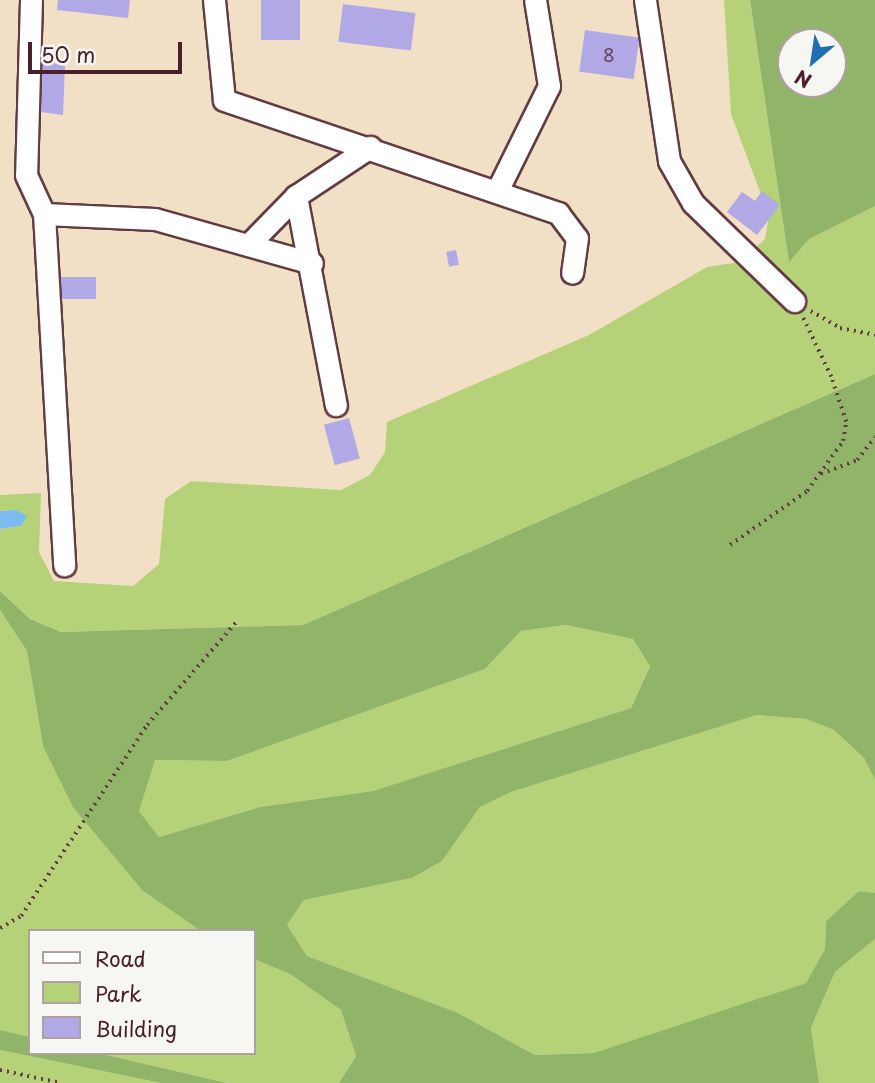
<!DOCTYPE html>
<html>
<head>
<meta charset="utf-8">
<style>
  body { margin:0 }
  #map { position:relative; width:875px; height:1083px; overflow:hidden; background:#f2e0c6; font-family:"Playpen Sans",sans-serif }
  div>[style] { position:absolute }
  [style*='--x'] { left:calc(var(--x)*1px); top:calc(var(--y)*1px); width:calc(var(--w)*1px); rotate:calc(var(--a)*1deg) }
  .green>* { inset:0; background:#b6d278 }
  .forest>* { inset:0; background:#90b468 }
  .water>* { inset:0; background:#7bbcf0 }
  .building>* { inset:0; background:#b1a9e6; transform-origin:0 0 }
  .path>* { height:3.5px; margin-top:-1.75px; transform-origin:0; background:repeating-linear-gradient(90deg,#633c42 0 2px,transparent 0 7px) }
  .roads { filter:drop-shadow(2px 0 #633c42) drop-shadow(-2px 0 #633c42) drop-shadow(0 2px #633c42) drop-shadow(0 -2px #633c42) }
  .minor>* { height:21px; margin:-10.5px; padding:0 10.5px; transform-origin:10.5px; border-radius:10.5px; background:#fff }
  span { translate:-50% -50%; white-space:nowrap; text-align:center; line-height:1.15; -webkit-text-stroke:6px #f6f6f2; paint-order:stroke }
  .number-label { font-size:19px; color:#64425a }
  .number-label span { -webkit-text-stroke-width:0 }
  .legend { position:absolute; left:28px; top:929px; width:228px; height:126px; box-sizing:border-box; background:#f6f6f2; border:2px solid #b1a0a2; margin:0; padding:9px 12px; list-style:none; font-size:21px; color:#4a1f2b }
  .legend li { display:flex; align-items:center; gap:14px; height:35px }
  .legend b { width:35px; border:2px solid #b1a0a2 }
  .north { position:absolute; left:777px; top:28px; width:70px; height:70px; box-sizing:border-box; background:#f6f6f2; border:2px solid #b1a0a2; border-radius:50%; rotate:209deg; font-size:19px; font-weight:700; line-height:28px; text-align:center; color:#4a1f2b }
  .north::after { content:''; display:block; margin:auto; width:24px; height:32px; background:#1f6fb2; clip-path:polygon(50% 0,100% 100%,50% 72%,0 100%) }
  .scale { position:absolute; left:28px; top:42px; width:154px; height:32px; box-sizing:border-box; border:4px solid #4a1f2b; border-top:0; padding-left:9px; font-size:21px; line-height:24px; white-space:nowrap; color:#4a1f2b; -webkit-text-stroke:5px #f6f6f2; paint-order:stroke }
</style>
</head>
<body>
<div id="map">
  <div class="green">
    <div style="clip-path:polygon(724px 0,750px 0,789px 261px,809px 239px,875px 206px,875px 374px,303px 625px,61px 632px,30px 619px,0 591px,0 529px,21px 526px,16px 510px,0 511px,0 495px,41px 493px,39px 552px,54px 581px,133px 586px,159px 564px,165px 499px,191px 481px,341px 490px,370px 475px,385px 452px,387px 422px,589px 335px,707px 267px,740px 262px,765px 239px,769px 216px,731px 114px)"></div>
    <div style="clip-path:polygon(0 610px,27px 651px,43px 746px,143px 891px,201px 931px,30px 931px,30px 1037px,0 1030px)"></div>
    <div style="clip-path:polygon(566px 625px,633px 639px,650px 665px,631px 708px,373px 791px,260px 807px,159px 837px,139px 811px,154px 760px,227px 761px,485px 669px,521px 631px)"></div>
    <div style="clip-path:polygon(757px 715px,806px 719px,834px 730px,864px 758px,875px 780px,875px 893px,859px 891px,826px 921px,825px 949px,806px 983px,595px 1053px,535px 1055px,456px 1012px,307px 956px,287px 925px,304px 900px,412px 878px,442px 861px,480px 807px,511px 792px)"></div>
    <div style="clip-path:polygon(875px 939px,875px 1083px,819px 1083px,811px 1028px,835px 972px)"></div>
    <div style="clip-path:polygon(254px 959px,290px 974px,341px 1010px,356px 1056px,339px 1083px,227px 1083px,98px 1053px,254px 1053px)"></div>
    <div style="clip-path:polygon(0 1050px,161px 1083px,0 1083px)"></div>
  </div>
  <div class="forest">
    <div style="clip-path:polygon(evenodd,750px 0,875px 0,875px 206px,809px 239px,789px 262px,750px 0,791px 42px,833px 42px,833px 84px,791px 84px,791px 42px)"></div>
    <div style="clip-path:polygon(evenodd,875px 374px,875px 780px,864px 758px,834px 730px,806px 719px,757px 715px,511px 792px,480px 807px,442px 861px,412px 878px,304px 900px,287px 925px,307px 956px,456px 1012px,535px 1055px,594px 1053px,806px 983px,825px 949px,826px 921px,859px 891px,875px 893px,875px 939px,835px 972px,811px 1028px,819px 1083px,339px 1083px,356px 1056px,341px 1010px,290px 974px,254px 959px,254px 931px,201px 931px,143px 891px,73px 807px,43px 746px,27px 651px,0 610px,0 591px,30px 619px,61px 632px,303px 625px,875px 374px,566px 625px,633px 639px,650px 666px,631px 708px,373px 791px,260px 807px,159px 837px,139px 811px,155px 760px,227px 761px,485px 669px,521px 631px,566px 625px)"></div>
    <div style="clip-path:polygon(0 1030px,30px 1037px,30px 1053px,98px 1053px,227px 1083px,161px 1083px,0 1050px)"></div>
  </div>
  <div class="water">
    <div style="clip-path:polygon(16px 510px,27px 516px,21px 526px,0 529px,0 511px)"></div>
  </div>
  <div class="building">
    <div style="clip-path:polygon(58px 0,130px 0,128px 18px,57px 10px)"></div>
    <div style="left:261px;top:0;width:39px;height:40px"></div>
    <div style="left:343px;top:4px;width:73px;height:38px;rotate:7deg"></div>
    <div style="left:585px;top:30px;width:55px;height:42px;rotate:8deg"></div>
    <div style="clip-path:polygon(42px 60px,65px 66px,63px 115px,41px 112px)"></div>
    <div style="clip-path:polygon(762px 191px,780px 205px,757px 235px,727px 212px,742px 192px,755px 201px)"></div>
    <div style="left:456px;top:250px;width:15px;height:10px;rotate:79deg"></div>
    <div style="left:58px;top:277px;width:38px;height:22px"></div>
    <div style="left:349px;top:418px;width:42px;height:26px;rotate:75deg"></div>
  </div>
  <div class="path">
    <div style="--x:811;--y:311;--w:34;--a:30"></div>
    <div style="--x:840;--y:328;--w:36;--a:11"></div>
    <div style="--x:821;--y:474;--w:39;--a:-21"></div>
    <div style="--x:857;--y:460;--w:29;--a:-52"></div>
    <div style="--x:730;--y:545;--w:94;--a:-35"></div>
    <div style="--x:807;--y:491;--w:62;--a:-54.2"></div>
    <div style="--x:843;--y:441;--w:19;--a:-81"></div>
    <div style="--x:846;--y:422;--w:47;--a:-108.4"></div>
    <div style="--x:831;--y:377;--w:65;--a:-115.4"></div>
    <div style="--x:0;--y:928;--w:24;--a:-30"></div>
    <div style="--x:21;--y:916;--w:229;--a:-56.6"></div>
    <div style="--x:147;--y:725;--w:138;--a:-49.1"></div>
    <div style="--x:0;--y:1070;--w:62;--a:12"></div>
  </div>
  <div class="roads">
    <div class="minor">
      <div style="--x:31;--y:0;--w:175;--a:91.6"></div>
      <div style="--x:26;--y:175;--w:43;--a:65.2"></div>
      <div style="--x:44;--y:214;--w:352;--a:86.7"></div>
      <div style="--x:214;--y:0;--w:100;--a:84.3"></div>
      <div style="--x:224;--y:100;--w:353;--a:18.7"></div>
      <div style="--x:558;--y:213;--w:31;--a:53"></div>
      <div style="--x:577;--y:238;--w:35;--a:98"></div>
      <div style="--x:645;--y:0;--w:163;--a:81.5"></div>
      <div style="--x:669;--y:161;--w:48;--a:60.3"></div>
      <div style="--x:693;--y:203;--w:141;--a:44.1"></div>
      <div style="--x:498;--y:189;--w:115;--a:-63.7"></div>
      <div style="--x:549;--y:86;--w:87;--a:-99.2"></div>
      <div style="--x:296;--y:196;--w:213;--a:79.2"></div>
      <div style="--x:44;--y:214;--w:111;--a:2.6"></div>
      <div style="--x:155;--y:219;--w:163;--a:15.7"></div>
      <div style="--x:248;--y:245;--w:69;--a:-45.6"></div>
      <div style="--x:296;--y:196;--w:89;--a:-33.5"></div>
    </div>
  </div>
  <div class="number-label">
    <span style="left:609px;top:55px">8</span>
  </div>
  <ul class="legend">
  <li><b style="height:9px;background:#fff"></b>Road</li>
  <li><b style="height:19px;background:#b6d278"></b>Park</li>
  <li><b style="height:19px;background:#b1a9e6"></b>Building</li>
  </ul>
  <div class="north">N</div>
  <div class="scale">50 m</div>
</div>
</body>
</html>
